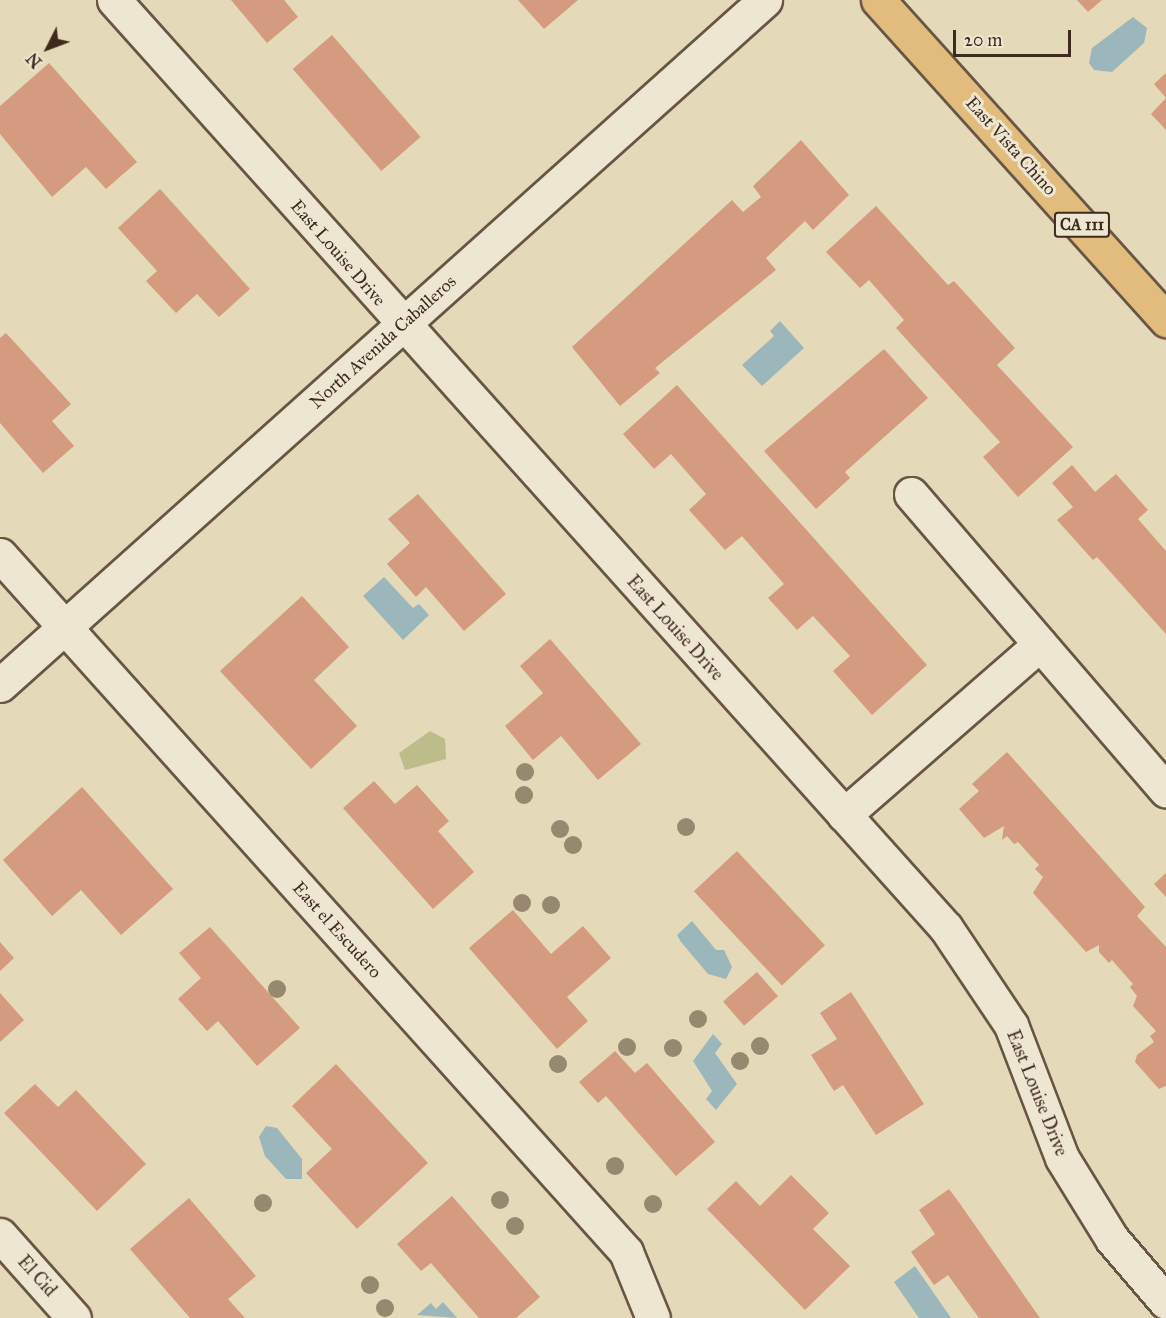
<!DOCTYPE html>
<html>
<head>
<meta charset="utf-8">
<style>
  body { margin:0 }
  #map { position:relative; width:1166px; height:1318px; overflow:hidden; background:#e4d9b8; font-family:"IM FELL Great Primer",serif }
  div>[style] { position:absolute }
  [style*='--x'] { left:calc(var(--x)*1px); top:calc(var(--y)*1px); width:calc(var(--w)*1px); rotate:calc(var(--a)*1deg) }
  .green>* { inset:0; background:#bcbd89 }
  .water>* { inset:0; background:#9cb7bb }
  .building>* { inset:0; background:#d59b7e; transform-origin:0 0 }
  .roads { filter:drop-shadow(2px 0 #685644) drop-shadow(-2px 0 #685644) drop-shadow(0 2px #685644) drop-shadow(0 -2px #685644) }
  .minor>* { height:33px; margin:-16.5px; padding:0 16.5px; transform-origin:16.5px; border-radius:16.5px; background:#ede6d1 }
  .major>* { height:33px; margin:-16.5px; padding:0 16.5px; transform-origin:16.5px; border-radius:16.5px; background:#e2bc7c }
  .trees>* { width:18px; height:18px; margin:-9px; border-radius:50%; background:#97896f }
  span { translate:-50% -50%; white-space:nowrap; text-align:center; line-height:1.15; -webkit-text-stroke:6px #ede6d1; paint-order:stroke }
  .shield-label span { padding:2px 4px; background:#ede6d1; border:2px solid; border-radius:4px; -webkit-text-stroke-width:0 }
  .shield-label { font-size:16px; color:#3f2b1e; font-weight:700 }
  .street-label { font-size:18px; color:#3f2b1e }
  .north { position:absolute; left:18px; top:18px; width:60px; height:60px; -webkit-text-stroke:4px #ede6d1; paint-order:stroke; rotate:228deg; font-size:16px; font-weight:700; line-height:24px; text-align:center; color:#3f2b1e }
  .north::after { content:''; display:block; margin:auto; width:21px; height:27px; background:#3f2b1e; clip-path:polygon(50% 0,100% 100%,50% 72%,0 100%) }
  .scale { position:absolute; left:953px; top:30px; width:118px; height:27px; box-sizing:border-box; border:3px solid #3f2b1e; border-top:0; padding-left:8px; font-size:18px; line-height:21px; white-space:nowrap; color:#3f2b1e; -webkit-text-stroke:4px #ede6d1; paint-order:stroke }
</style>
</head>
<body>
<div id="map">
  <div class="green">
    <div style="clip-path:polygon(430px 731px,445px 739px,446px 759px,405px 770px,399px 753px)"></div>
  </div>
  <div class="water">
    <div style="clip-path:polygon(1133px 17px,1147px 28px,1144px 43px,1112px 72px,1094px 70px,1089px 63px,1092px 48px)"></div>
    <div style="clip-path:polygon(780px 321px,804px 348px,762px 386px,742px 365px,774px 336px,770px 331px)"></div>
    <div style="clip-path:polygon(384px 577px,413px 608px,419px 604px,429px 615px,403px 640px,363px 596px)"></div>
    <div style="clip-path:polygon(692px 921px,716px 950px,724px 950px,732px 967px,726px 979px,708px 974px,681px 942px,677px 935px)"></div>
    <div style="clip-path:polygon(713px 1034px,722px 1044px,715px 1053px,737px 1084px,716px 1110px,706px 1099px,712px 1091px,693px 1061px)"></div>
    <div style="clip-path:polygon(266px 1126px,277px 1128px,302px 1159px,302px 1179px,286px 1179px,265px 1156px,259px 1137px)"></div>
    <div style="clip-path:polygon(915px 1266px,951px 1318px,919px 1318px,894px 1282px)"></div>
    <div style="clip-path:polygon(443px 1302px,457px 1318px,417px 1315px,431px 1303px,436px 1309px)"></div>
  </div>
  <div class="building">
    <div style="clip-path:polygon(231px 0,284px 0,298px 17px,267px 43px)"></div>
    <div style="clip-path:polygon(518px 0,578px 0,544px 29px)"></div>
    <div style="clip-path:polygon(1077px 0,1102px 0,1088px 12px)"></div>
    <div style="left:332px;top:35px;width:135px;height:52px;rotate:49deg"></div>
    <div style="clip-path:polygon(49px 63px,137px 162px,106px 189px,86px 167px,52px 197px,0 134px,0 106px)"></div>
    <div style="clip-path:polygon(1166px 73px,1166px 130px,1151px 114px,1166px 98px,1154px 84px)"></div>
    <div style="clip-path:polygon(801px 140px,849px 195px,813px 230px,805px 221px,766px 258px,776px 270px,655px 368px,660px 373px,620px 406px,572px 347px,732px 200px,743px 212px,761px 197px,753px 186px)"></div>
    <div style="clip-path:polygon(160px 189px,250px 289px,219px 317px,197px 294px,176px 313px,146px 281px,157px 271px,118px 228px)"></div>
    <div style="clip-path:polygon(876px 206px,948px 285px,954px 281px,1015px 348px,997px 365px,1073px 447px,1018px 497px,983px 457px,1000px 442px,896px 328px,904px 320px,869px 280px,860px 288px,826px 252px)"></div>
    <div style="clip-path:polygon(6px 333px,71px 404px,52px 421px,74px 446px,43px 473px,0 423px,0 338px)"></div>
    <div style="clip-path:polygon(884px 349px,928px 398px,845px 472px,850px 478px,816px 509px,764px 451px)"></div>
    <div style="clip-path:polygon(677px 385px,927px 665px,872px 715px,833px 671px,850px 656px,813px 616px,797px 630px,768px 598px,784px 584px,742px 536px,725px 550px,689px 510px,706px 494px,671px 454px,654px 469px,623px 434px)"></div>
    <div style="clip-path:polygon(1072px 465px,1095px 492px,1116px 474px,1148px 510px,1138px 519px,1166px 551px,1166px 634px,1097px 557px,1093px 560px,1057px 520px,1073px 507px,1052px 483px)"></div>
    <div style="clip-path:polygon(418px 494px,506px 594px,464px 631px,426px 587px,416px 597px,387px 564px,410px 543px,388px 519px)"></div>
    <div style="clip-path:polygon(302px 596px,349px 647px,314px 680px,357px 726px,311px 769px,220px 671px)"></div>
    <div style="clip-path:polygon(550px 639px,641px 744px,598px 780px,561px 736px,533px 760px,505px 726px,543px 693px,520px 666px)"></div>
    <div style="clip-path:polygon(1007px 752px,1145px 907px,1137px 916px,1166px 947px,1166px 1086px,1159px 1089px,1135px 1062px,1137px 1055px,1154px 1042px,1150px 1036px,1156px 1031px,1133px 1006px,1137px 996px,1130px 987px,1133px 984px,1112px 960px,1109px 963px,1099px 952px,1099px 945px,1086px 952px,1033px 893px,1043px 877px,1035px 869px,1039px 865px,1018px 842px,1014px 844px,1007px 836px,1002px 840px,1004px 826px,984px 838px,959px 809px,979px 791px,972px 784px)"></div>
    <div style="clip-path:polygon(374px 781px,395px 804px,417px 785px,449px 821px,438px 831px,474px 872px,433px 909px,343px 808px)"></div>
    <div style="clip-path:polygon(82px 787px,173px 889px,121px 935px,81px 890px,52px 916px,3px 860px)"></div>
    <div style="left:737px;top:851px;width:129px;height:59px;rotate:47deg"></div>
    <div style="clip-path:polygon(1166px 873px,1166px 897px,1154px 884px)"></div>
    <div style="clip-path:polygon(513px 910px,551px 954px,583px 926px,611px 958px,567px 997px,588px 1021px,557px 1049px,469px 948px)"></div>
    <div style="clip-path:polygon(210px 927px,300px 1028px,257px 1066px,218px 1021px,207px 1031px,178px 999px,201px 978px,179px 953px)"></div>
    <div style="clip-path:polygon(0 942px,14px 958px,0 971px)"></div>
    <div style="left:757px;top:972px;width:32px;height:45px;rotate:49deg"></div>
    <div style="clip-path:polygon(851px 992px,924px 1104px,876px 1135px,843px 1085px,834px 1091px,811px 1055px,837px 1039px,820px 1013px)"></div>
    <div style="clip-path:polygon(0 993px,24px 1020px,0 1042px)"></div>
    <div style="clip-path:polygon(615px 1051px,635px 1073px,647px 1063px,715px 1142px,676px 1176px,606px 1096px,598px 1103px,579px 1082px)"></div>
    <div style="clip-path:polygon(336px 1064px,428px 1163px,357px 1229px,306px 1173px,332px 1149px,292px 1106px)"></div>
    <div style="clip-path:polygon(35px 1084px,58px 1107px,76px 1090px,146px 1164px,97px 1211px,4px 1113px)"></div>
    <div style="clip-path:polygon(791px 1175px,829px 1213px,813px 1229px,850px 1266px,805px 1310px,707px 1209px,736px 1181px,760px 1206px)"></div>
    <div style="clip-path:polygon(949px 1189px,958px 1201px,1040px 1318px,979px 1318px,948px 1275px,934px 1285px,911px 1252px,935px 1234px,919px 1210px)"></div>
    <div style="clip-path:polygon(452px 1196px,540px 1297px,516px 1318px,479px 1318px,431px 1263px,421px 1271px,397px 1244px)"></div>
    <div style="clip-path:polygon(189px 1198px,256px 1276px,228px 1299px,245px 1318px,190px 1318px,130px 1249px)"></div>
  </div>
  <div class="roads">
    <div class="minor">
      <div style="--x:114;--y:0;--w:1246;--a:48.12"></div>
      <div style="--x:946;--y:928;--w:117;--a:56.2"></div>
      <div style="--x:1011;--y:1025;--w:142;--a:69"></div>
      <div style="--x:1062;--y:1158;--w:95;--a:58.3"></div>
      <div style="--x:1112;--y:1239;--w:83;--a:49.4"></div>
      <div style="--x:911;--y:494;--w:391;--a:49.3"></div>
      <div style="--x:0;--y:555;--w:937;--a:48.07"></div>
      <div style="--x:626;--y:1252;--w:71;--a:67.8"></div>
      <div style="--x:0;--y:685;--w:1027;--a:-41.84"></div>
      <div style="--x:844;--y:815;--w:260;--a:-41.1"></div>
      <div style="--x:0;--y:1235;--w:111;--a:48.3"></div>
    </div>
    <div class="major">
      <div style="--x:878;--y:0;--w:431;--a:48"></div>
    </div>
  </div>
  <div class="trees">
    <div style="left:525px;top:772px"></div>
    <div style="left:524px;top:795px"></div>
    <div style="left:686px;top:827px"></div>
    <div style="left:560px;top:829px"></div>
    <div style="left:573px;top:845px"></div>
    <div style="left:522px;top:903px"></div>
    <div style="left:551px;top:905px"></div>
    <div style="left:277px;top:989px"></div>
    <div style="left:698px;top:1019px"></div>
    <div style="left:760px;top:1046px"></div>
    <div style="left:627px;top:1047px"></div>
    <div style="left:673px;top:1048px"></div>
    <div style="left:740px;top:1061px"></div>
    <div style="left:558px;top:1064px"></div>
    <div style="left:615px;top:1166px"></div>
    <div style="left:500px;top:1200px"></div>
    <div style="left:263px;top:1203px"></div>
    <div style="left:653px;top:1204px"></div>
    <div style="left:515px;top:1226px"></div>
    <div style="left:370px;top:1285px"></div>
    <div style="left:385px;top:1308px"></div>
  </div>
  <div class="shield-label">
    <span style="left:1082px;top:225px">CA 111</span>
  </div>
  <div class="street-label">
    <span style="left:1011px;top:146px;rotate:48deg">East Vista Chino</span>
    <span style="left:338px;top:253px;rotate:49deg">East Louise Drive</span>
    <span style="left:383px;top:342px;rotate:-42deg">North Avenida Caballeros</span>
    <span style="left:675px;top:628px;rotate:48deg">East Louise Drive</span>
    <span style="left:337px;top:930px;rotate:48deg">East el Escudero</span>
    <span style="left:1037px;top:1093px;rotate:68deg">East Louise Drive</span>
    <span style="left:37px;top:1276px;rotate:48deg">El Cid</span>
  </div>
  <div class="north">N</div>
  <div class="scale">20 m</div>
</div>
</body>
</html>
